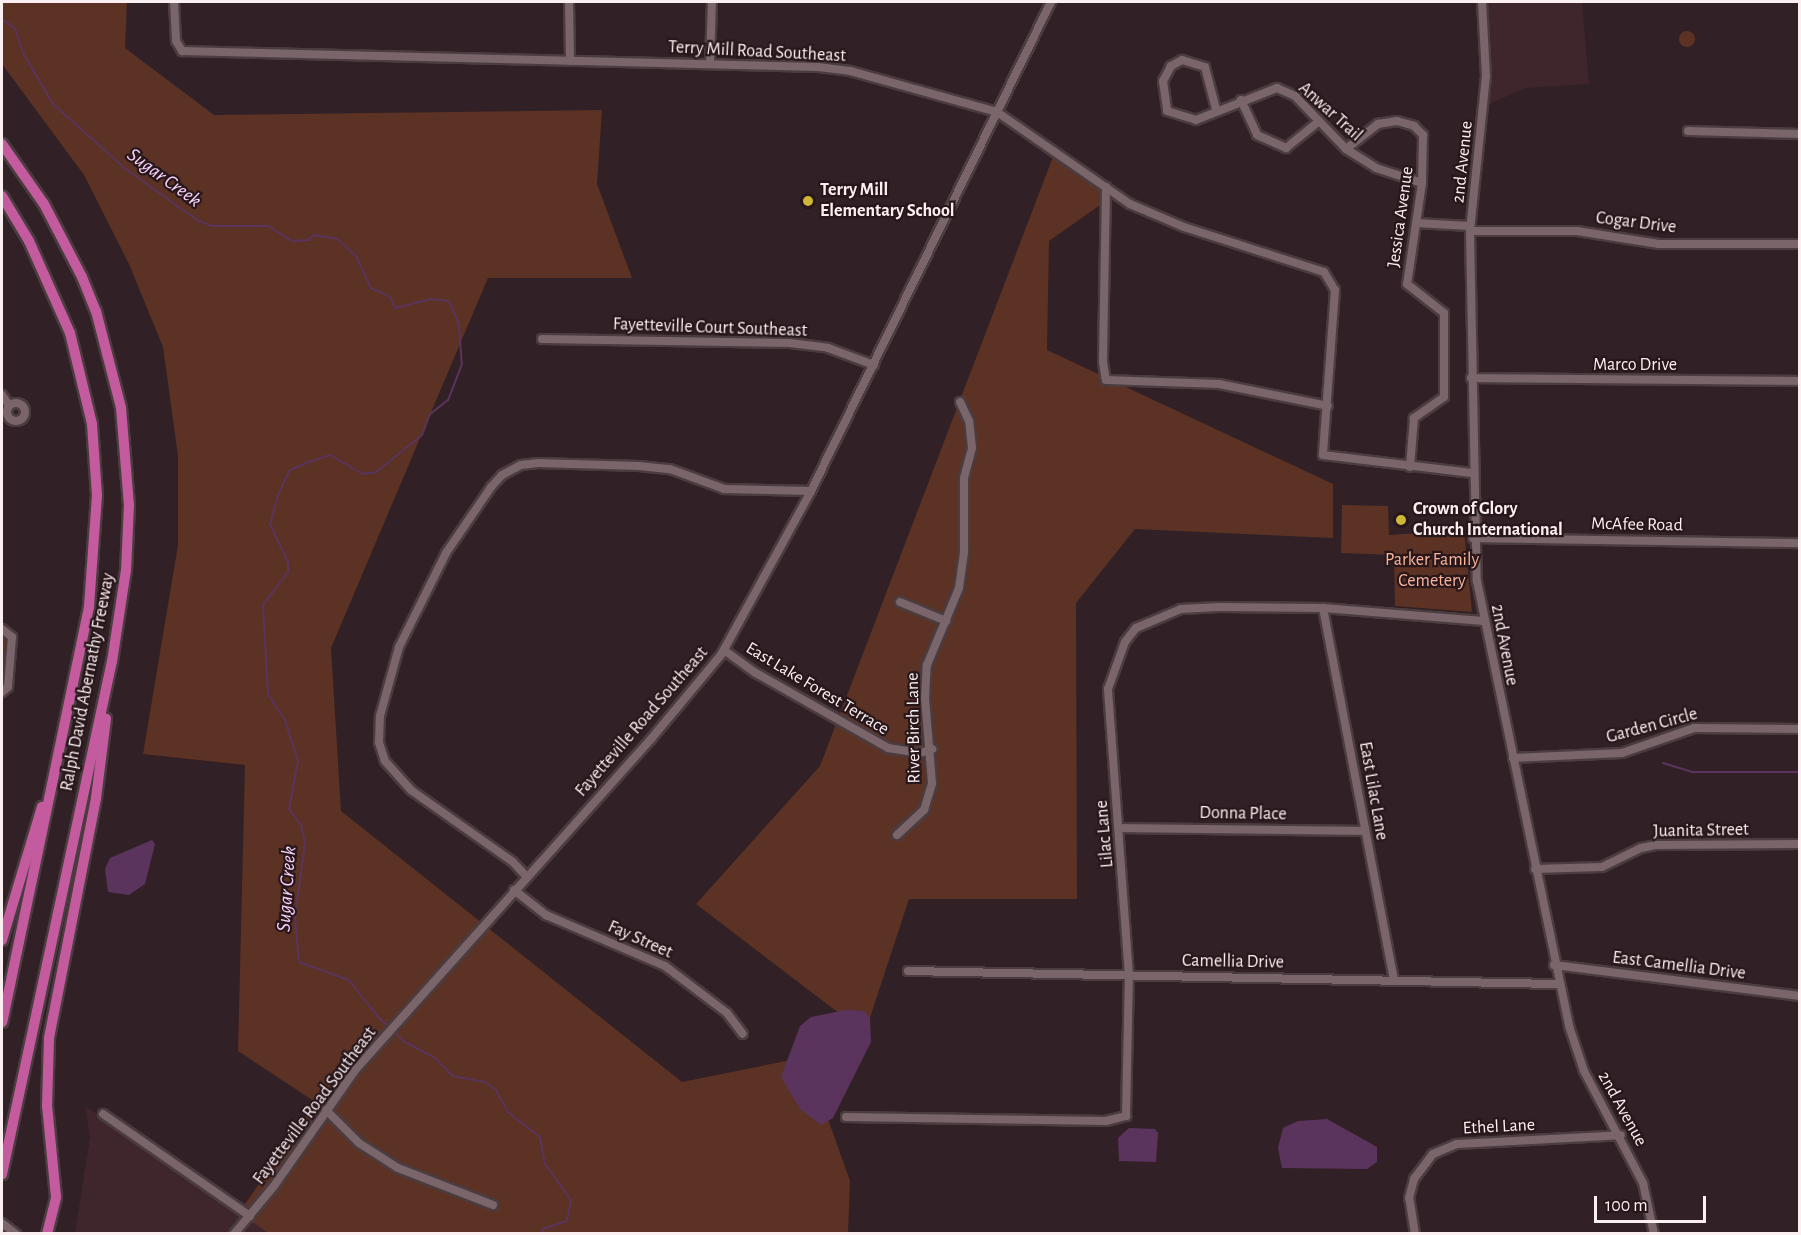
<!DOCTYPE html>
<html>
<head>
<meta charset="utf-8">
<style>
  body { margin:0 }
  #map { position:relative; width:1801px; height:1235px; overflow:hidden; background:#312025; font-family:"Alegreya Sans",sans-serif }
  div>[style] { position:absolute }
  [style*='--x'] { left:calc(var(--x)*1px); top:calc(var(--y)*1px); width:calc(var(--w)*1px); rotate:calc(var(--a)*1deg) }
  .built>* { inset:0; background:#3e262c }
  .green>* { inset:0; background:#5b3223 }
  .round { border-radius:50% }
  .water>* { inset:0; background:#5a345d }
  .stream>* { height:2px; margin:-1px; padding:0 1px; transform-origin:1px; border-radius:1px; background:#5a345d }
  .roads { filter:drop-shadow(2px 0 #4b3c40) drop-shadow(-2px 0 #4b3c40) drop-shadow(0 2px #4b3c40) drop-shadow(0 -2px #4b3c40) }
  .minor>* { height:8px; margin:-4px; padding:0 4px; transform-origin:4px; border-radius:4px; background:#79656a }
  .minor>.ring { margin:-4px; padding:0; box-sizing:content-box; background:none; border:8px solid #79656a; border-radius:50% }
  .highway>* { height:10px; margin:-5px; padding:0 5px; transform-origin:5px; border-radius:5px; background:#c45b9e }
  .dots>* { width:16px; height:16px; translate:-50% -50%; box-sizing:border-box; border:3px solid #27171b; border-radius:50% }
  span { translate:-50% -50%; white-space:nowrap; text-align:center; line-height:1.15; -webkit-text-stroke:4.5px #27171b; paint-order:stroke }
  .street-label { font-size:18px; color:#fceff2 }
  .poi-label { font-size:18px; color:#fceff2; font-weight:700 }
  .left { translate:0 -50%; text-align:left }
  .park-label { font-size:18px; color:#fcb59b }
  .water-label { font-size:20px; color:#f9d3fc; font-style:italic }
  .frame { position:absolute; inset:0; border:3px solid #fceff2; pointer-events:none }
  .scale { position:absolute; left:1594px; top:1196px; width:112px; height:27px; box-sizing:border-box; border:3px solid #fceff2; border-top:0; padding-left:8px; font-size:18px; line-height:21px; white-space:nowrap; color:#fceff2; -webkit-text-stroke:4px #27171b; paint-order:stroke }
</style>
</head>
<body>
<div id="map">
  <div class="built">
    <div style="clip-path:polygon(1486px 2px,1582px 2px,1589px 84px,1525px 88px,1490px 104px)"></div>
    <div style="clip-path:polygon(85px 1106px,270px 1233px,75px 1234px,90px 1137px)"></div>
  </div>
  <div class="green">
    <div style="clip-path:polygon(2px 2px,127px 2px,125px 48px,214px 115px,602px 110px,597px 184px,632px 278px,488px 278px,331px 648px,341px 811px,682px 1082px,806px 1057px,850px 1181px,848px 1233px,270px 1234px,239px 1213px,315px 1102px,238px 1051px,245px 765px,143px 754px,178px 545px,178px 456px,163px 347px,129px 264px,84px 175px,2px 64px)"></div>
    <div class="round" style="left:1679px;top:31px;width:16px;height:16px"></div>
    <div style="clip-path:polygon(1056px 149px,1110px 198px,1049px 241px,1047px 350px,1333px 484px,1333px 538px,1135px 529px,1076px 603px,1077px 899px,909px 899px,865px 1033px,696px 904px,820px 766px)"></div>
    <div style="clip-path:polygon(1342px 505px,1388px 506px,1389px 535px,1464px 530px,1472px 612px,1395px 606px,1394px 555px,1341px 553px)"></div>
    <div style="clip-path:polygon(2px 632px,10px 637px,6px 686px,2px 690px)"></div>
  </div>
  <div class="water">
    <div style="clip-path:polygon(152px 840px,155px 844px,145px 884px,129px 895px,108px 892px,105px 869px,110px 858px)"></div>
    <div style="clip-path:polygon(846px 1010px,864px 1011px,870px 1018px,871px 1042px,833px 1118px,821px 1125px,800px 1109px,781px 1077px,800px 1026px,811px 1017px)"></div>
    <div style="clip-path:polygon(1327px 1119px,1377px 1147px,1377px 1162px,1367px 1169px,1282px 1168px,1278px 1148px,1283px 1128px,1298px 1121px)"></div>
    <div style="clip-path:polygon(1129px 1128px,1155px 1129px,1158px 1133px,1156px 1162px,1119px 1161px,1118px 1138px)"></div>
  </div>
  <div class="stream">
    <div style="--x:2;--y:19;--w:16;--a:35"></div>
    <div style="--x:15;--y:28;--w:26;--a:72"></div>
    <div style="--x:23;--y:53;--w:59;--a:59.5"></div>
    <div style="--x:53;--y:104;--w:98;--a:41.7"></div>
    <div style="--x:126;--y:169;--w:87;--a:35.7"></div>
    <div style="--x:197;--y:220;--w:16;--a:22"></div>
    <div style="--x:212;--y:226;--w:56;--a:0"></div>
    <div style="--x:268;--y:226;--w:28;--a:32"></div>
    <div style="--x:292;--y:241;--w:17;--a:-3"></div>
    <div style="--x:309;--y:240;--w:6;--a:-51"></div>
    <div style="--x:313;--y:235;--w:24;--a:9"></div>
    <div style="--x:337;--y:239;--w:25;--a:42"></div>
    <div style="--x:356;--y:256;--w:35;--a:65"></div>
    <div style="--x:371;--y:288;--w:21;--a:25"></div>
    <div style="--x:390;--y:297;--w:12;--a:66"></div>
    <div style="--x:395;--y:308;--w:36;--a:-14"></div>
    <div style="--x:430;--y:299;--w:19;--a:6"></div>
    <div style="--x:449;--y:301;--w:26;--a:67"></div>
    <div style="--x:459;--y:325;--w:39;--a:86"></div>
    <div style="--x:462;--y:364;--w:39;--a:111"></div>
    <div style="--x:448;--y:400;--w:23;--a:142"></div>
    <div style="--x:430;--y:414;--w:22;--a:111"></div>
    <div style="--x:422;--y:435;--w:59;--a:141.2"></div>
    <div style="--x:376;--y:472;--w:13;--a:171"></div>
    <div style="--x:363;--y:474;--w:38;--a:-150"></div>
    <div style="--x:330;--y:455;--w:20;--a:162"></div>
    <div style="--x:311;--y:461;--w:23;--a:157"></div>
    <div style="--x:290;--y:470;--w:28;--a:116"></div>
    <div style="--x:278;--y:495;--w:30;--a:105"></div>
    <div style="--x:270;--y:524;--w:42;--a:64.7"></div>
    <div style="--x:288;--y:562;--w:10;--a:90"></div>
    <div style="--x:288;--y:572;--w:41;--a:127.1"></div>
    <div style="--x:263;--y:605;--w:89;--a:86.8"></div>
    <div style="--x:268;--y:694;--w:31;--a:57"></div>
    <div style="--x:285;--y:720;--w:43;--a:72.4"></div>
    <div style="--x:298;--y:761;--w:49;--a:100.6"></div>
    <div style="--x:289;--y:809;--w:20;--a:53"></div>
    <div style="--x:301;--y:825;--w:18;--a:77"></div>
    <div style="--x:305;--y:843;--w:75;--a:97.7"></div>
    <div style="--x:295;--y:917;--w:45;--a:84.9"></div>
    <div style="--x:299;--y:962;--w:53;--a:19.8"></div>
    <div style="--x:349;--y:980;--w:47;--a:51.9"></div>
    <div style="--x:378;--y:1017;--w:37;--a:43"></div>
    <div style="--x:405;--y:1042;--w:34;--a:28"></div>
    <div style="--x:435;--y:1058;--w:25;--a:45"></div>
    <div style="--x:453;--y:1076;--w:33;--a:11"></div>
    <div style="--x:485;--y:1082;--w:14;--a:36"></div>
    <div style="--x:496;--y:1090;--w:25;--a:61"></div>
    <div style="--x:508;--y:1112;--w:41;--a:38"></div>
    <div style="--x:540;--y:1137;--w:27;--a:80"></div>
    <div style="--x:545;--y:1164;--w:44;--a:54.2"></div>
    <div style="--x:571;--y:1200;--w:21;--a:101"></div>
    <div style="--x:567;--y:1221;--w:26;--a:162"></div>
    <div style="--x:542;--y:1229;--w:5;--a:79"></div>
    <div style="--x:1663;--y:763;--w:30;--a:17"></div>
    <div style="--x:1692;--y:772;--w:108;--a:0"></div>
  </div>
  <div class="roads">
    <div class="minor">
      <div style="--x:174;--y:2;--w:39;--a:87"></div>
      <div style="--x:176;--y:41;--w:12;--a:59"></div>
      <div style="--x:182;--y:51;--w:636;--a:1.44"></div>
      <div style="--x:818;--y:67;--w:32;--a:7"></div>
      <div style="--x:850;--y:71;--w:153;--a:15.6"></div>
      <div style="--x:997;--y:112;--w:162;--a:34.7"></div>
      <div style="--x:1130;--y:204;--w:59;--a:23.1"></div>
      <div style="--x:1184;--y:227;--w:147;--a:17.8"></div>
      <div style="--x:1324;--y:272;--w:21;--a:59"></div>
      <div style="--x:1335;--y:290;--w:165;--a:94.2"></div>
      <div style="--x:1323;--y:455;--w:150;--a:6.9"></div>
      <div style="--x:569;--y:2;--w:59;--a:89"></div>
      <div style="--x:1482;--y:2;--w:74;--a:86.9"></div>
      <div style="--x:1486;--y:76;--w:156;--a:95.9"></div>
      <div style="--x:1470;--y:231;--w:350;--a:88.9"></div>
      <div style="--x:1477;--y:581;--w:454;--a:78.3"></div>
      <div style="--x:1569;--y:1026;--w:47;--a:71.6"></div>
      <div style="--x:1584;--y:1071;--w:127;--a:62.2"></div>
      <div style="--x:1643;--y:1183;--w:52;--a:77.8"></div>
      <div style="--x:710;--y:64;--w:62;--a:-88.2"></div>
      <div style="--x:1241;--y:100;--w:38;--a:65"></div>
      <div style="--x:1257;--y:135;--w:32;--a:24"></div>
      <div style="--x:1286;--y:148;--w:41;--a:-39.1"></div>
      <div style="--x:1216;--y:109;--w:43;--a:-104.7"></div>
      <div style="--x:1205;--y:67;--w:24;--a:-163"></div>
      <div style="--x:1182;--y:60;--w:13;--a:151"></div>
      <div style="--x:1171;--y:66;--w:17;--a:118"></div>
      <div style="--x:1163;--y:81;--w:30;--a:82"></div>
      <div style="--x:1167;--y:111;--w:30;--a:17"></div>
      <div style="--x:1196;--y:120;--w:87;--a:-21.6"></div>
      <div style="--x:1277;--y:88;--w:20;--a:24"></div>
      <div style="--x:1295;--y:96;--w:74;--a:46.1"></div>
      <div style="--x:1346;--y:149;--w:36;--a:32"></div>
      <div style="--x:1376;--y:168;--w:48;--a:18.1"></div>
      <div style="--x:1688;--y:131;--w:112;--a:1.5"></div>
      <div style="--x:1346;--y:149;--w:41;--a:-38"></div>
      <div style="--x:1378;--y:124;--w:19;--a:-9"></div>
      <div style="--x:1397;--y:121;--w:18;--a:16"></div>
      <div style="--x:1414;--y:126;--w:13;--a:45"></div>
      <div style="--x:1423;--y:135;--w:48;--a:91.2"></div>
      <div style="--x:1422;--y:183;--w:102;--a:98.4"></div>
      <div style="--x:1407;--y:284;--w:47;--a:38.1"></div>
      <div style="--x:1444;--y:313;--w:84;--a:90"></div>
      <div style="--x:1444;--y:397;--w:37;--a:145"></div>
      <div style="--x:1414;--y:418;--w:49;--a:94.7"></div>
      <div style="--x:1106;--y:187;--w:175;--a:91"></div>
      <div style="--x:1103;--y:362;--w:18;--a:81"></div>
      <div style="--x:1106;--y:380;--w:113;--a:2"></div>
      <div style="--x:1219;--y:384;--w:111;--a:11.4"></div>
      <div style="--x:1416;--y:223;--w:54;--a:3.2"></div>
      <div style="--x:1470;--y:231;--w:107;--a:0"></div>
      <div style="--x:1577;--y:231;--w:83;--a:9"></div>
      <div style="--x:1659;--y:244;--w:141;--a:0"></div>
      <div style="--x:542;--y:339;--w:248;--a:0.9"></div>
      <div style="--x:790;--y:343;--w:38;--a:7"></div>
      <div style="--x:828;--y:348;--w:49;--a:20.3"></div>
      <div style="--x:1471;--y:378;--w:329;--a:0.5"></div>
      <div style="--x:2;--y:395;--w:12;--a:55"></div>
      <div class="ring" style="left:7px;top:403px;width:10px;height:10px"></div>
      <div style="--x:1473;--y:538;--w:327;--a:0.9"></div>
      <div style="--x:900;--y:602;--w:50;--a:22.4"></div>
      <div style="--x:1323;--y:608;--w:378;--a:79.2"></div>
      <div style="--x:2;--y:629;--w:13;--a:39"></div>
      <div style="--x:12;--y:637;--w:50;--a:94.6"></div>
      <div style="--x:8;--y:687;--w:8;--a:140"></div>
      <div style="--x:724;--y:650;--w:39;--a:36"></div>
      <div style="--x:756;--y:673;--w:152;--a:29.6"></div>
      <div style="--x:888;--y:748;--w:32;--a:9"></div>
      <div style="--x:920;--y:753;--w:13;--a:-18"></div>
      <div style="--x:1513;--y:758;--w:109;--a:-2.6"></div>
      <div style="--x:1622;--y:753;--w:76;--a:-19.1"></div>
      <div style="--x:1694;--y:728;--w:106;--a:0.5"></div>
      <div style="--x:1120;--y:828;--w:245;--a:0.7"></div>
      <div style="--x:897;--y:835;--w:37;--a:-43"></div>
      <div style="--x:924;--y:810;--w:28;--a:-73"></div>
      <div style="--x:932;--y:783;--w:85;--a:-94.7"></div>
      <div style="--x:925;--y:698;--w:33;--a:-87"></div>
      <div style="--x:927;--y:665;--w:83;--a:-67.4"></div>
      <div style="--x:959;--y:588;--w:37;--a:-82"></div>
      <div style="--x:964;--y:551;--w:73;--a:-90"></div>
      <div style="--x:964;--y:478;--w:31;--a:-75"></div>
      <div style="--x:972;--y:448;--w:27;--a:-96"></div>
      <div style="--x:969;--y:421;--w:21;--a:-115"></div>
      <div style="--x:1535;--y:869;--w:67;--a:-1.7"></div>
      <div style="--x:1602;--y:867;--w:43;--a:-26"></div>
      <div style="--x:1641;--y:848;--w:16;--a:-11"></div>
      <div style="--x:1657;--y:845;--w:143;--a:-0.4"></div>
      <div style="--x:526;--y:876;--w:19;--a:-133"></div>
      <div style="--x:513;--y:862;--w:125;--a:-144.8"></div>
      <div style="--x:411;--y:790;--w:39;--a:-132"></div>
      <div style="--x:385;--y:761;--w:20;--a:-108"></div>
      <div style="--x:379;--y:742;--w:26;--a:-88"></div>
      <div style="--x:380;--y:716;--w:72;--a:-74.6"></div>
      <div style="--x:399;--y:647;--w:105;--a:-63.4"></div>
      <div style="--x:446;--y:553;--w:80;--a:-55.7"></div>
      <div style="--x:491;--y:487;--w:16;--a:-47"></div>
      <div style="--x:502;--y:475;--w:21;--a:-28"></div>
      <div style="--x:521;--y:465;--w:17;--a:-7"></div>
      <div style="--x:538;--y:463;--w:101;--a:1.7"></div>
      <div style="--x:639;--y:466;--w:31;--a:6"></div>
      <div style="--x:670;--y:469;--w:58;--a:20.3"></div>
      <div style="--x:724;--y:489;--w:87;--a:1.3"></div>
      <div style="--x:514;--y:890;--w:41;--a:38"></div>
      <div style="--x:546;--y:915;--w:129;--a:23.2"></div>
      <div style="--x:665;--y:966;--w:78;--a:37.2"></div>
      <div style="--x:727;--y:1013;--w:26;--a:53"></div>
      <div style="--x:1554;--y:965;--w:248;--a:7.2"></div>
      <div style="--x:908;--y:971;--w:650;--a:1.15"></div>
      <div style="--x:326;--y:1110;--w:47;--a:45"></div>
      <div style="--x:359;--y:1143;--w:46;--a:32.7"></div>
      <div style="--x:398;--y:1168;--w:102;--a:21.3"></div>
      <div style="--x:103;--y:1114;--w:179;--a:34.8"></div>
      <div style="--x:846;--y:1117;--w:260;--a:0.9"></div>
      <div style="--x:1106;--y:1121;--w:21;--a:-14"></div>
      <div style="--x:1126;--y:1116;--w:140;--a:-88.8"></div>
      <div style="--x:1129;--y:976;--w:288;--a:-94.2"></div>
      <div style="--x:1108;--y:689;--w:50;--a:-70.1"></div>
      <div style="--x:1125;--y:642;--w:18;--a:-52"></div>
      <div style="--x:1136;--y:628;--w:49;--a:-22.9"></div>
      <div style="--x:1181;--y:609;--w:38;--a:-3"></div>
      <div style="--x:1219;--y:607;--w:104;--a:0.6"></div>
      <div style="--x:1323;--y:608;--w:161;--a:4.6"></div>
      <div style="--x:2;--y:1223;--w:18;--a:38"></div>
      <div style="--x:234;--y:1234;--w:62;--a:-50.2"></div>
      <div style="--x:274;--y:1186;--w:143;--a:-55"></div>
      <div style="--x:356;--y:1069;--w:443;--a:-48.2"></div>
      <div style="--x:651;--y:739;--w:109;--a:-50.2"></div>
      <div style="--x:721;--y:655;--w:187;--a:-61.2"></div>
      <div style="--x:811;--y:491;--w:545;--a:-63.86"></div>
      <div style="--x:1415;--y:1234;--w:36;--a:-99"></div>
      <div style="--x:1409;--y:1198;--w:20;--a:-75"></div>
      <div style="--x:1414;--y:1179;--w:31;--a:-53"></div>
      <div style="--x:1433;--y:1154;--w:26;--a:-23"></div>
      <div style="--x:1457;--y:1144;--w:164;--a:-3.1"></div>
    </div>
    <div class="highway">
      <div style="--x:2;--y:144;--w:73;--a:55"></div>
      <div style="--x:44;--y:204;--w:82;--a:62.5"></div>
      <div style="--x:82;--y:277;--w:37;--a:68"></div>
      <div style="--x:96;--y:311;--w:100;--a:75.5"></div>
      <div style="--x:121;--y:408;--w:97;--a:85.3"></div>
      <div style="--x:129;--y:505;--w:65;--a:92.6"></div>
      <div style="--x:126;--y:570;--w:92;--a:98.7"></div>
      <div style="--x:112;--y:661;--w:525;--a:102.1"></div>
      <div style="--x:2;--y:196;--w:52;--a:59"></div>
      <div style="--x:29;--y:241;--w:101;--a:66"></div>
      <div style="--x:70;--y:333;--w:94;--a:76.4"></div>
      <div style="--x:92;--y:424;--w:71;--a:86"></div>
      <div style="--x:97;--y:495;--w:112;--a:94.1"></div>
      <div style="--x:89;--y:607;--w:424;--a:101.8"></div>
      <div style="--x:2;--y:940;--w:139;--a:-73.3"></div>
      <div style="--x:47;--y:1234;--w:38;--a:-76"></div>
      <div style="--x:56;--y:1197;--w:91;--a:-95.6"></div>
      <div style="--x:47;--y:1106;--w:68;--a:-88.3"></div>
      <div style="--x:49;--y:1038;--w:245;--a:-78.9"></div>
      <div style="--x:96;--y:798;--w:80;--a:-82.8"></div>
    </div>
  </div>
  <div class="dots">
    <div style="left:808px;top:201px;background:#cfb837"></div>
    <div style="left:1401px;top:520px;background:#cfb837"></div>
  </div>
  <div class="street-label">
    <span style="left:757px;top:52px;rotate:3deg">Terry Mill Road Southeast</span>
    <span style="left:1330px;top:112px;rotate:42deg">Anwar Trail</span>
    <span style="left:1463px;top:162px;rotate:-84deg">2nd Avenue</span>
    <span style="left:1401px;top:217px;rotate:-82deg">Jessica Avenue</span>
    <span style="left:1636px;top:223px;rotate:7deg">Cogar Drive</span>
    <span style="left:710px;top:328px;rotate:2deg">Fayetteville Court Southeast</span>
    <span style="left:1635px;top:365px">Marco Drive</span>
    <span style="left:1637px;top:525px;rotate:1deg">McAfee Road</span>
    <span style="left:1504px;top:645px;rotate:79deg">2nd Avenue</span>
    <span style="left:88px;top:682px;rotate:-79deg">Ralph David Abernathy Freeway</span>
    <span style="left:817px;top:689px;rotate:31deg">East Lake Forest Terrace</span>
    <span style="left:642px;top:722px;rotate:-49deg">Fayetteville Road Southeast</span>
    <span style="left:1652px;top:726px;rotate:-15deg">Garden Circle</span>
    <span style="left:914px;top:728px;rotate:-91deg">River Birch Lane</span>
    <span style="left:1373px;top:791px;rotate:80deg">East Lilac Lane</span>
    <span style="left:1243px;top:814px;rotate:1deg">Donna Place</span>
    <span style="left:1701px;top:831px;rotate:-1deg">Juanita Street</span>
    <span style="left:1105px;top:834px;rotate:-95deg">Lilac Lane</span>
    <span style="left:640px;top:940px;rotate:24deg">Fay Street</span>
    <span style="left:1233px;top:962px;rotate:1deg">Camellia Drive</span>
    <span style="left:1679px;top:966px;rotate:7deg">East Camellia Drive</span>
    <span style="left:315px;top:1106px;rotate:-53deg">Fayetteville Road Southeast</span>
    <span style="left:1622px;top:1109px;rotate:61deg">2nd Avenue</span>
    <span style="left:1499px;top:1127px;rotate:-3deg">Ethel Lane</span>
  </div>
  <div class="poi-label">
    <span class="left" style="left:820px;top:201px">Terry Mill<br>Elementary School</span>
    <span class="left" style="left:1413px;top:520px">Crown of Glory<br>Church International</span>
  </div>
  <div class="park-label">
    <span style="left:1432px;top:571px">Parker Family<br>Cemetery</span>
  </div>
  <div class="water-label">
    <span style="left:164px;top:178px;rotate:36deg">Sugar Creek</span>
    <span style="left:287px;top:889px;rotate:-86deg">Sugar Creek</span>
  </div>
  <div class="frame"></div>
  <div class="scale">100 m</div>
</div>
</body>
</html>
